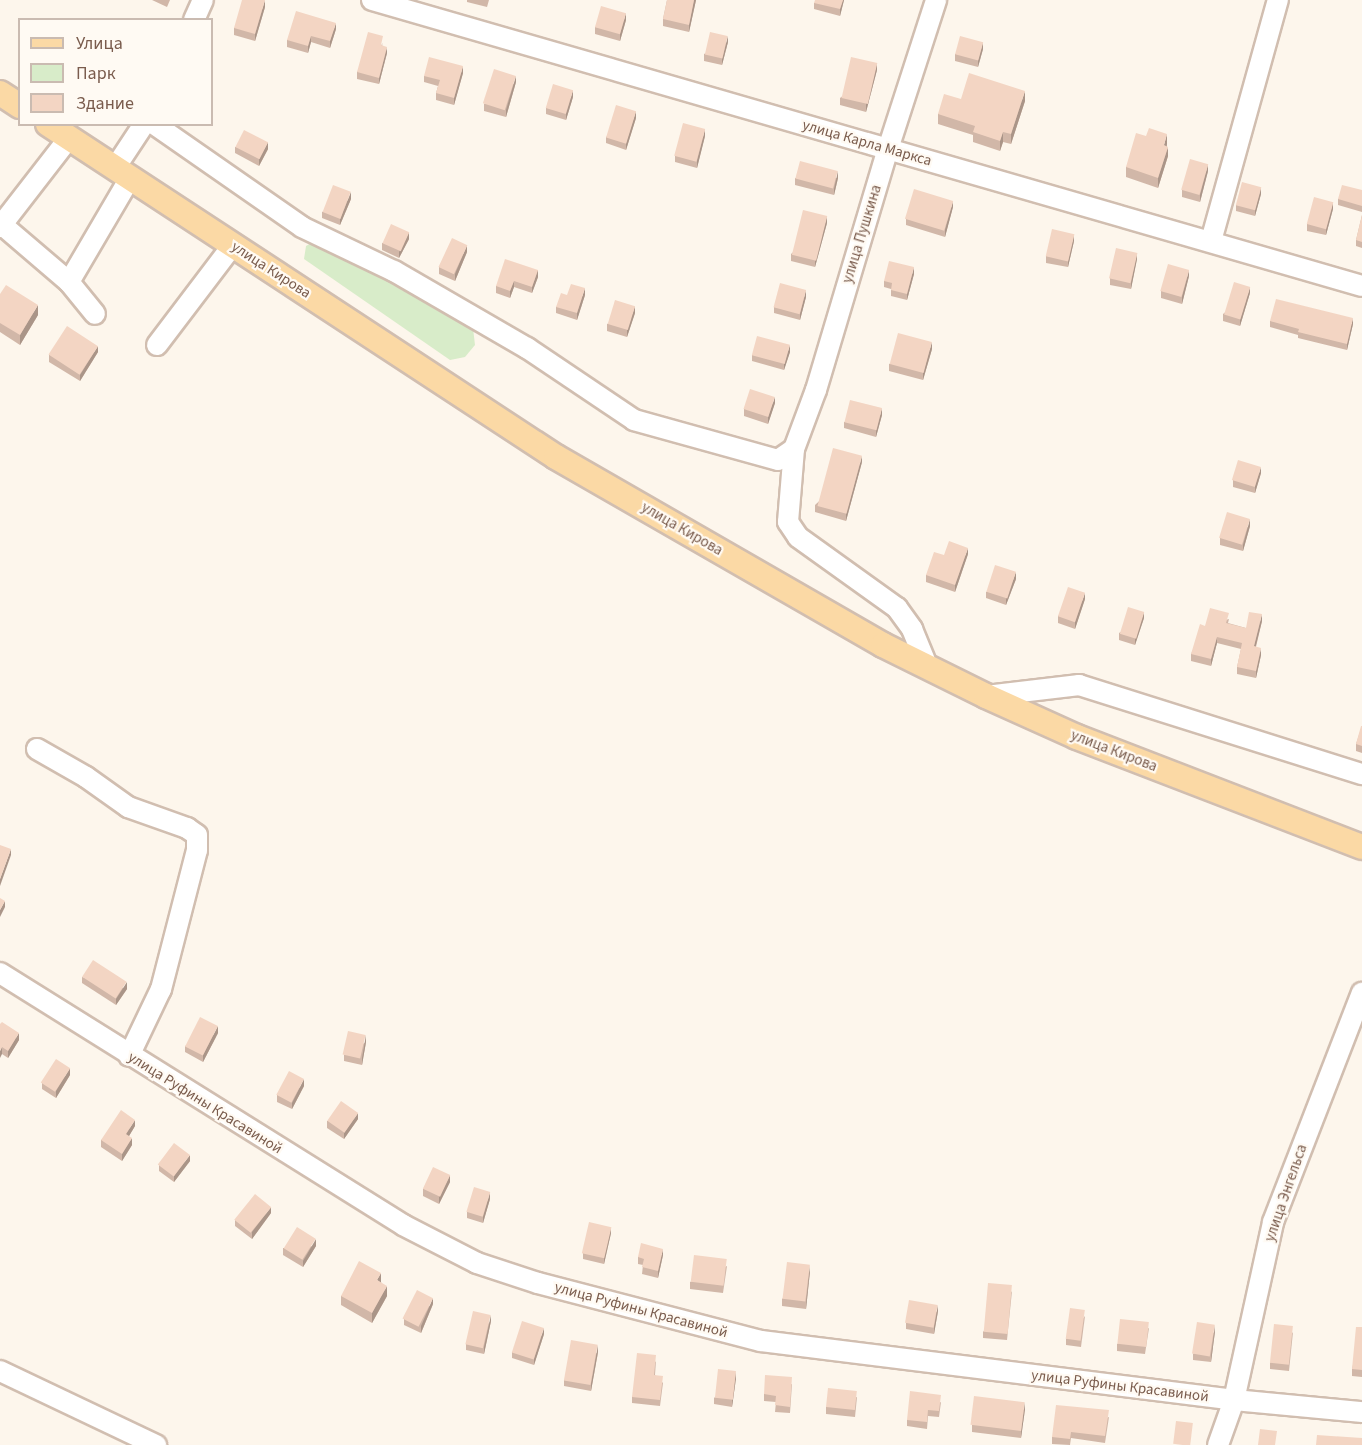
<!DOCTYPE html>
<html>
<head>
<meta charset="utf-8">
<style>
  body { margin:0 }
  #map { position:relative; width:1362px; height:1445px; overflow:hidden; background:#fdf6ec; font-family:"Source Sans 3",sans-serif }
  div>[style] { position:absolute }
  [style*='--x'] { left:calc(var(--x)*1px); top:calc(var(--y)*1px); width:calc(var(--w)*1px); rotate:calc(var(--a)*1deg) }
  .green>* { inset:0; background:#d8ecc9 }
  .roads { filter:drop-shadow(2px 0 #d1beb0) drop-shadow(-2px 0 #d1beb0) drop-shadow(0 2px #d1beb0) drop-shadow(0 -2px #d1beb0) }
  .minor>* { height:20px; margin:-10px; padding:0 10px; transform-origin:10px; border-radius:10px; background:#fff }
  .major>* { height:24px; margin:-12px; padding:0 12px; transform-origin:12px; border-radius:12px; background:#fbd9a5 }
  .wall>* { inset:0; background:#d1b7a8 }
  .shaded-wall>* { inset:0; background:#aa9588 }
  .building>* { inset:0; background:#f3d5c3; transform-origin:0 0 }
  span { translate:-50% -50%; white-space:nowrap; text-align:center; line-height:1.15; -webkit-text-stroke:4.5px #fffaf3; paint-order:stroke }
  .street-label { font-size:15px; color:#7a5c4d }
  .legend { position:absolute; left:18px; top:18px; width:195px; height:108px; box-sizing:border-box; background:#fffaf3; border:2px solid #cabbb1; margin:0; padding:8px 10px; list-style:none; font-size:18px; color:#7a5c4d }
  .legend li { display:flex; align-items:center; gap:12px; height:30px }
  .legend b { width:30px; border:2px solid #cabbb1 }
</style>
</head>
<body>
<div id="map">
  <div class="green">
    <div style="clip-path:polygon(315px 241px,389px 277px,473px 328px,475px 345px,465px 357px,450px 360px,304px 259px,306px 246px)"></div>
  </div>
  <div class="roads">
    <div class="minor">
      <div style="--x:372;--y:0;--w:1030;--a:16.11"></div>
      <div style="--x:194;--y:20;--w:22;--a:-66"></div>
      <div style="--x:154;--y:124;--w:180;--a:34.8"></div>
      <div style="--x:302;--y:227;--w:102;--a:25.6"></div>
      <div style="--x:394;--y:271;--w:154;--a:30.1"></div>
      <div style="--x:527;--y:348;--w:129;--a:33.9"></div>
      <div style="--x:634;--y:420;--w:149;--a:15.5"></div>
      <div style="--x:778;--y:460;--w:19;--a:-35"></div>
      <div style="--x:794;--y:449;--w:63;--a:-69.6"></div>
      <div style="--x:816;--y:390;--w:252;--a:-73.4"></div>
      <div style="--x:888;--y:149;--w:157;--a:-72.1"></div>
      <div style="--x:115;--y:168;--w:53;--a:-56.6"></div>
      <div style="--x:0;--y:223;--w:91;--a:40.5"></div>
      <div style="--x:69;--y:282;--w:41;--a:50.9"></div>
      <div style="--x:0;--y:227;--w:113;--a:-52.2"></div>
      <div style="--x:1211;--y:241;--w:250;--a:-74.5"></div>
      <div style="--x:69;--y:282;--w:121;--a:-59.6"></div>
      <div style="--x:157;--y:345;--w:126;--a:-52.8"></div>
      <div style="--x:794;--y:449;--w:73;--a:94.7"></div>
      <div style="--x:788;--y:522;--w:18;--a:56"></div>
      <div style="--x:798;--y:537;--w:122;--a:35.6"></div>
      <div style="--x:897;--y:608;--w:26;--a:54"></div>
      <div style="--x:912;--y:629;--w:42;--a:67.7"></div>
      <div style="--x:986;--y:696;--w:94;--a:-6.7"></div>
      <div style="--x:1079;--y:685;--w:297;--a:17.5"></div>
      <div style="--x:37;--y:749;--w:56;--a:29.7"></div>
      <div style="--x:86;--y:777;--w:52;--a:35.5"></div>
      <div style="--x:128;--y:807;--w:63;--a:19.6"></div>
      <div style="--x:187;--y:828;--w:12;--a:35"></div>
      <div style="--x:197;--y:835;--w:15;--a:90"></div>
      <div style="--x:197;--y:850;--w:144;--a:104.5"></div>
      <div style="--x:161;--y:989;--w:74;--a:115.5"></div>
      <div style="--x:0;--y:973;--w:475;--a:32"></div>
      <div style="--x:403;--y:1225;--w:83;--a:27.2"></div>
      <div style="--x:477;--y:1263;--w:64;--a:18.2"></div>
      <div style="--x:538;--y:1283;--w:230;--a:14.6"></div>
      <div style="--x:761;--y:1341;--w:477;--a:7.1"></div>
      <div style="--x:1234;--y:1400;--w:129;--a:5.4"></div>
      <div style="--x:0;--y:1371;--w:173;--a:25.4"></div>
      <div style="--x:1218;--y:1445;--w:48;--a:-70.4"></div>
      <div style="--x:1234;--y:1400;--w:182;--a:-77.6"></div>
      <div style="--x:1273;--y:1222;--w:246;--a:-68.8"></div>
    </div>
    <div class="major">
      <div style="--x:0;--y:93;--w:24;--a:33"></div>
      <div style="--x:48;--y:124;--w:607;--a:33.25"></div>
      <div style="--x:556;--y:457;--w:377;--a:29.9"></div>
      <div style="--x:883;--y:645;--w:115;--a:26.3"></div>
      <div style="--x:986;--y:696;--w:100;--a:24.3"></div>
      <div style="--x:1077;--y:737;--w:305;--a:21.1"></div>
    </div>
  </div>
  <div class="wall">
    <div style="clip-path:polygon(152px 0,170px 0,167px 7px)"></div>
    <div style="clip-path:polygon(467px 0,489px 0,487px 7px,467px 2px)"></div>
    <div style="clip-path:polygon(667px 0,696px 0,689px 32px,663px 26px,663px 19px)"></div>
    <div style="clip-path:polygon(844px 0,840px 16px,814px 9px,814px 3px)"></div>
    <div style="clip-path:polygon(265px 7px,255px 41px,234px 35px,234px 28px)"></div>
    <div style="clip-path:polygon(626px 20px,620px 41px,595px 34px,595px 27px)"></div>
    <div style="clip-path:polygon(336px 29px,330px 48px,311px 42px,308px 53px,287px 47px,287px 40px)"></div>
    <div style="clip-path:polygon(728px 42px,722px 65px,704px 61px,704px 54px)"></div>
    <div style="clip-path:polygon(383px 43px,382px 45px,387px 53px,379px 84px,357px 79px,357px 72px)"></div>
    <div style="clip-path:polygon(983px 49px,978px 67px,955px 61px,955px 54px)"></div>
    <div style="clip-path:polygon(877px 70px,866px 112px,840px 105px,840px 98px)"></div>
    <div style="clip-path:polygon(463px 73px,454px 105px,436px 100px,436px 93px,438px 86px,424px 82px,424px 76px)"></div>
    <div style="clip-path:polygon(516px 82px,506px 117px,484px 111px,484px 104px)"></div>
    <div style="clip-path:polygon(573px 97px,566px 120px,546px 114px,546px 108px)"></div>
    <div style="clip-path:polygon(961px 99px,1025px 101px,1011px 144px,1003px 142px,1000px 151px,973px 142px,973px 135px,938px 124px,938px 114px)"></div>
    <div style="clip-path:polygon(636px 118px,626px 150px,606px 143px,606px 137px)"></div>
    <div style="clip-path:polygon(705px 136px,697px 168px,675px 162px,675px 156px)"></div>
    <div style="clip-path:polygon(1167px 144px,1167px 146px,1168px 156px,1158px 188px,1126px 177px,1126px 167px)"></div>
    <div style="clip-path:polygon(235px 147px,268px 149px,259px 166px,235px 153px)"></div>
    <div style="clip-path:polygon(1208px 171px,1200px 202px,1182px 197px,1182px 190px)"></div>
    <div style="clip-path:polygon(795px 178px,838px 178px,834px 195px,795px 185px)"></div>
    <div style="clip-path:polygon(1362px 190px,1362px 212px,1338px 205px,1338px 199px)"></div>
    <div style="clip-path:polygon(1261px 194px,1255px 216px,1236px 211px,1236px 205px)"></div>
    <div style="clip-path:polygon(351px 199px,340px 225px,322px 218px,322px 212px)"></div>
    <div style="clip-path:polygon(953px 207px,945px 237px,906px 225px,906px 219px)"></div>
    <div style="clip-path:polygon(1333px 209px,1326px 235px,1307px 231px,1307px 224px)"></div>
    <div style="clip-path:polygon(1362px 215px,1362px 248px,1356px 246px,1356px 240px)"></div>
    <div style="clip-path:polygon(827px 223px,815px 267px,791px 261px,791px 254px)"></div>
    <div style="clip-path:polygon(409px 239px,399px 258px,382px 250px,382px 243px)"></div>
    <div style="clip-path:polygon(1074px 241px,1068px 267px,1046px 263px,1046px 256px)"></div>
    <div style="clip-path:polygon(467px 252px,455px 281px,439px 274px,439px 267px)"></div>
    <div style="clip-path:polygon(1137px 259px,1131px 289px,1110px 285px,1110px 278px)"></div>
    <div style="clip-path:polygon(538px 270px,538px 277px,532px 293px,514px 287px,510px 298px,496px 293px,496px 286px)"></div>
    <div style="clip-path:polygon(914px 274px,907px 300px,891px 296px,891px 289px,884px 287px,884px 281px)"></div>
    <div style="clip-path:polygon(1189px 276px,1182px 304px,1161px 298px,1161px 291px)"></div>
    <div style="clip-path:polygon(1250px 293px,1240px 326px,1223px 321px,1223px 314px)"></div>
    <div style="clip-path:polygon(0 294px,38px 315px,20px 345px,0 332px)"></div>
    <div style="clip-path:polygon(585px 295px,577px 320px,556px 313px,556px 307px)"></div>
    <div style="clip-path:polygon(806px 297px,800px 320px,774px 313px,774px 307px)"></div>
    <div style="clip-path:polygon(635px 313px,627px 337px,607px 331px,607px 324px)"></div>
    <div style="clip-path:polygon(1270px 321px,1353px 324px,1347px 350px,1298px 338px,1298px 335px,1270px 327px)"></div>
    <div style="clip-path:polygon(932px 349px,923px 380px,889px 371px,889px 364px)"></div>
    <div style="clip-path:polygon(98px 352px,80px 381px,49px 362px,49px 355px)"></div>
    <div style="clip-path:polygon(790px 352px,784px 370px,752px 361px,752px 355px)"></div>
    <div style="clip-path:polygon(775px 403px,768px 424px,744px 416px,744px 409px)"></div>
    <div style="clip-path:polygon(882px 415px,876px 437px,844px 428px,844px 422px)"></div>
    <div style="clip-path:polygon(862px 462px,846px 521px,815px 512px,815px 505px)"></div>
    <div style="clip-path:polygon(1261px 473px,1255px 493px,1233px 487px,1233px 480px)"></div>
    <div style="clip-path:polygon(1250px 526px,1243px 551px,1220px 545px,1220px 538px)"></div>
    <div style="clip-path:polygon(968px 554px,955px 592px,926px 582px,926px 575px)"></div>
    <div style="clip-path:polygon(1016px 579px,1006px 605px,986px 598px,986px 592px)"></div>
    <div style="clip-path:polygon(1085px 599px,1075px 629px,1058px 623px,1058px 616px)"></div>
    <div style="clip-path:polygon(1144px 618px,1135px 645px,1119px 640px,1119px 633px)"></div>
    <div style="clip-path:polygon(1229px 619px,1228px 623px,1246px 628px,1262px 621px,1256px 647px,1261px 655px,1256px 678px,1237px 674px,1237px 667px,1241px 649px,1217px 643px,1211px 666px,1191px 661px,1191px 654px,1205px 626px)"></div>
    <div style="clip-path:polygon(1362px 726px,1362px 753px,1356px 751px,1356px 744px)"></div>
    <div style="clip-path:polygon(82px 977px,127px 989px,116px 1005px,82px 983px)"></div>
    <div style="clip-path:polygon(0 1024px,19px 1040px,8px 1058px,2px 1054px)"></div>
    <div style="clip-path:polygon(218px 1033px,203px 1062px,185px 1052px,185px 1046px)"></div>
    <div style="clip-path:polygon(366px 1042px,362px 1065px,344px 1061px,344px 1055px)"></div>
    <div style="clip-path:polygon(70px 1075px,56px 1098px,42px 1089px,42px 1083px)"></div>
    <div style="clip-path:polygon(304px 1086px,292px 1109px,277px 1102px,277px 1095px)"></div>
    <div style="clip-path:polygon(358px 1119px,344px 1139px,327px 1128px,327px 1121px)"></div>
    <div style="clip-path:polygon(135px 1126px,129px 1136px,132px 1145px,122px 1161px,101px 1147px,101px 1140px)"></div>
    <div style="clip-path:polygon(190px 1161px,174px 1182px,159px 1171px,159px 1165px)"></div>
    <div style="clip-path:polygon(450px 1182px,439px 1204px,423px 1196px,423px 1189px)"></div>
    <div style="clip-path:polygon(490px 1199px,483px 1223px,467px 1218px,467px 1212px)"></div>
    <div style="clip-path:polygon(271px 1213px,252px 1239px,235px 1226px,235px 1220px)"></div>
    <div style="clip-path:polygon(611px 1233px,604px 1264px,583px 1259px,583px 1253px)"></div>
    <div style="clip-path:polygon(316px 1246px,303px 1267px,283px 1255px,283px 1248px)"></div>
    <div style="clip-path:polygon(663px 1255px,658px 1278px,642px 1274px,643px 1265px,638px 1264px,638px 1257px)"></div>
    <div style="clip-path:polygon(727px 1266px,723px 1293px,690px 1289px,690px 1282px)"></div>
    <div style="clip-path:polygon(810px 1271px,806px 1309px,782px 1306px,782px 1299px)"></div>
    <div style="clip-path:polygon(381px 1282px,387px 1296px,372px 1323px,341px 1305px,341px 1296px)"></div>
    <div style="clip-path:polygon(1012px 1291px,1007px 1340px,983px 1338px,983px 1332px)"></div>
    <div style="clip-path:polygon(433px 1304px,421px 1333px,404px 1325px,404px 1319px)"></div>
    <div style="clip-path:polygon(938px 1311px,934px 1334px,906px 1329px,906px 1323px)"></div>
    <div style="clip-path:polygon(1085px 1316px,1081px 1347px,1066px 1345px,1066px 1339px)"></div>
    <div style="clip-path:polygon(491px 1321px,484px 1354px,466px 1350px,466px 1344px)"></div>
    <div style="clip-path:polygon(1362px 1327px,1362px 1377px,1352px 1376px,1352px 1369px)"></div>
    <div style="clip-path:polygon(1149px 1328px,1145px 1354px,1117px 1351px,1117px 1344px)"></div>
    <div style="clip-path:polygon(1215px 1331px,1211px 1362px,1193px 1360px,1193px 1354px)"></div>
    <div style="clip-path:polygon(1293px 1332px,1289px 1371px,1270px 1369px,1270px 1363px)"></div>
    <div style="clip-path:polygon(544px 1334px,534px 1365px,512px 1358px,512px 1352px)"></div>
    <div style="clip-path:polygon(598px 1352px,591px 1391px,564px 1386px,564px 1380px)"></div>
    <div style="clip-path:polygon(656px 1361px,655px 1375px,663px 1383px,660px 1406px,632px 1403px,632px 1397px)"></div>
    <div style="clip-path:polygon(736px 1378px,732px 1407px,714px 1404px,714px 1398px)"></div>
    <div style="clip-path:polygon(792px 1384px,790px 1413px,775px 1412px,776px 1402px,764px 1401px,764px 1394px)"></div>
    <div style="clip-path:polygon(857px 1397px,855px 1417px,826px 1414px,826px 1407px)"></div>
    <div style="clip-path:polygon(941px 1402px,939px 1417px,928px 1416px,927px 1429px,907px 1426px,907px 1420px)"></div>
    <div style="clip-path:polygon(1025px 1409px,1021px 1438px,972px 1432px,972px 1425px)"></div>
    <div style="clip-path:polygon(1109px 1417px,1105px 1443px,1071px 1438px,1070px 1445px,1052px 1444px,1052px 1437px)"></div>
  </div>
  <div class="shaded-wall">
    <div style="clip-path:polygon(265px 0,265px 7px,255px 41px,255px 34px)"></div>
    <div style="clip-path:polygon(694px 0,696px 0,689px 32px,689px 25px)"></div>
    <div style="clip-path:polygon(843px 0,844px 0,840px 16px,840px 9px)"></div>
    <div style="clip-path:polygon(626px 13px,626px 20px,620px 41px,620px 34px)"></div>
    <div style="clip-path:polygon(336px 23px,336px 29px,330px 48px,330px 41px)"></div>
    <div style="clip-path:polygon(311px 36px,311px 42px,308px 53px,308px 46px)"></div>
    <div style="clip-path:polygon(728px 36px,728px 42px,722px 65px,722px 59px)"></div>
    <div style="clip-path:polygon(983px 42px,983px 49px,978px 67px,978px 60px)"></div>
    <div style="clip-path:polygon(387px 47px,387px 53px,379px 84px,379px 78px)"></div>
    <div style="clip-path:polygon(877px 63px,877px 70px,866px 112px,866px 105px)"></div>
    <div style="clip-path:polygon(463px 66px,463px 73px,454px 105px,454px 98px)"></div>
    <div style="clip-path:polygon(516px 76px,516px 82px,506px 117px,506px 110px)"></div>
    <div style="clip-path:polygon(573px 90px,573px 97px,566px 120px,566px 114px)"></div>
    <div style="clip-path:polygon(1025px 91px,1025px 101px,1011px 144px,1011px 134px)"></div>
    <div style="clip-path:polygon(636px 111px,636px 118px,626px 150px,626px 143px)"></div>
    <div style="clip-path:polygon(705px 129px,705px 136px,697px 168px,697px 161px)"></div>
    <div style="clip-path:polygon(1003px 132px,1003px 142px,1000px 151px,1000px 141px)"></div>
    <div style="clip-path:polygon(1167px 134px,1167px 144px,1164px 155px,1164px 145px)"></div>
    <div style="clip-path:polygon(268px 142px,268px 149px,259px 166px,259px 159px)"></div>
    <div style="clip-path:polygon(1168px 147px,1168px 156px,1158px 188px,1158px 178px)"></div>
    <div style="clip-path:polygon(1208px 164px,1208px 171px,1200px 202px,1200px 195px)"></div>
    <div style="clip-path:polygon(838px 171px,838px 178px,834px 195px,834px 189px)"></div>
    <div style="clip-path:polygon(1261px 187px,1261px 194px,1255px 216px,1255px 210px)"></div>
    <div style="clip-path:polygon(351px 192px,351px 199px,340px 225px,340px 219px)"></div>
    <div style="clip-path:polygon(953px 201px,953px 207px,945px 237px,945px 230px)"></div>
    <div style="clip-path:polygon(1333px 202px,1333px 209px,1326px 235px,1326px 229px)"></div>
    <div style="clip-path:polygon(827px 216px,827px 223px,815px 267px,815px 261px)"></div>
    <div style="clip-path:polygon(409px 232px,409px 239px,399px 258px,399px 252px)"></div>
    <div style="clip-path:polygon(1074px 234px,1074px 241px,1068px 267px,1068px 261px)"></div>
    <div style="clip-path:polygon(467px 245px,467px 252px,455px 281px,455px 274px)"></div>
    <div style="clip-path:polygon(1137px 253px,1137px 259px,1131px 289px,1131px 283px)"></div>
    <div style="clip-path:polygon(914px 267px,914px 274px,907px 300px,907px 294px)"></div>
    <div style="clip-path:polygon(538px 270px,538px 277px,532px 293px,532px 287px)"></div>
    <div style="clip-path:polygon(1189px 270px,1189px 276px,1182px 304px,1182px 297px)"></div>
    <div style="clip-path:polygon(514px 281px,514px 287px,510px 298px,510px 291px)"></div>
    <div style="clip-path:polygon(1250px 287px,1250px 293px,1240px 326px,1240px 319px)"></div>
    <div style="clip-path:polygon(585px 288px,585px 295px,577px 320px,577px 313px)"></div>
    <div style="clip-path:polygon(806px 290px,806px 297px,800px 320px,800px 314px)"></div>
    <div style="clip-path:polygon(38px 305px,38px 315px,20px 345px,20px 335px)"></div>
    <div style="clip-path:polygon(635px 306px,635px 313px,627px 337px,627px 330px)"></div>
    <div style="clip-path:polygon(1353px 318px,1353px 324px,1347px 350px,1347px 344px)"></div>
    <div style="clip-path:polygon(932px 342px,932px 349px,923px 380px,923px 373px)"></div>
    <div style="clip-path:polygon(790px 345px,790px 352px,784px 370px,784px 364px)"></div>
    <div style="clip-path:polygon(98px 346px,98px 352px,80px 381px,80px 375px)"></div>
    <div style="clip-path:polygon(775px 397px,775px 403px,768px 424px,768px 417px)"></div>
    <div style="clip-path:polygon(882px 408px,882px 415px,876px 437px,876px 431px)"></div>
    <div style="clip-path:polygon(862px 456px,862px 462px,846px 521px,846px 514px)"></div>
    <div style="clip-path:polygon(1261px 467px,1261px 473px,1255px 493px,1255px 486px)"></div>
    <div style="clip-path:polygon(1250px 519px,1250px 526px,1243px 551px,1243px 545px)"></div>
    <div style="clip-path:polygon(968px 548px,968px 554px,955px 592px,955px 585px)"></div>
    <div style="clip-path:polygon(1016px 572px,1016px 579px,1006px 605px,1006px 599px)"></div>
    <div style="clip-path:polygon(1085px 593px,1085px 599px,1075px 629px,1075px 622px)"></div>
    <div style="clip-path:polygon(1144px 612px,1144px 618px,1135px 645px,1135px 638px)"></div>
    <div style="clip-path:polygon(1262px 614px,1262px 621px,1254px 653px,1254px 646px)"></div>
    <div style="clip-path:polygon(1217px 637px,1217px 643px,1211px 666px,1211px 659px)"></div>
    <div style="clip-path:polygon(1261px 648px,1261px 655px,1256px 678px,1256px 671px)"></div>
    <div style="clip-path:polygon(11px 849px,11px 855px,0 886px,0 879px)"></div>
    <div style="clip-path:polygon(5px 901px,5px 907px,0 917px,0 910px)"></div>
    <div style="clip-path:polygon(127px 982px,127px 989px,116px 1005px,116px 999px)"></div>
    <div style="clip-path:polygon(218px 1026px,218px 1033px,203px 1062px,203px 1055px)"></div>
    <div style="clip-path:polygon(19px 1033px,19px 1040px,8px 1058px,8px 1051px)"></div>
    <div style="clip-path:polygon(366px 1035px,366px 1042px,362px 1065px,362px 1058px)"></div>
    <div style="clip-path:polygon(2px 1047px,2px 1054px,0 1058px,0 1051px)"></div>
    <div style="clip-path:polygon(70px 1068px,70px 1075px,56px 1098px,56px 1091px)"></div>
    <div style="clip-path:polygon(304px 1079px,304px 1086px,292px 1109px,292px 1103px)"></div>
    <div style="clip-path:polygon(358px 1113px,358px 1119px,344px 1139px,344px 1133px)"></div>
    <div style="clip-path:polygon(135px 1120px,135px 1126px,126px 1141px,126px 1134px)"></div>
    <div style="clip-path:polygon(132px 1138px,132px 1145px,122px 1161px,122px 1154px)"></div>
    <div style="clip-path:polygon(190px 1155px,190px 1161px,174px 1182px,174px 1176px)"></div>
    <div style="clip-path:polygon(450px 1175px,450px 1182px,439px 1204px,439px 1197px)"></div>
    <div style="clip-path:polygon(490px 1192px,490px 1199px,483px 1223px,483px 1217px)"></div>
    <div style="clip-path:polygon(271px 1207px,271px 1213px,252px 1239px,252px 1232px)"></div>
    <div style="clip-path:polygon(611px 1227px,611px 1233px,604px 1264px,604px 1257px)"></div>
    <div style="clip-path:polygon(316px 1239px,316px 1246px,303px 1267px,303px 1261px)"></div>
    <div style="clip-path:polygon(663px 1249px,663px 1255px,658px 1278px,658px 1271px)"></div>
    <div style="clip-path:polygon(810px 1265px,810px 1271px,806px 1309px,806px 1302px)"></div>
    <div style="clip-path:polygon(381px 1273px,381px 1283px,377px 1280px)"></div>
    <div style="clip-path:polygon(387px 1286px,387px 1296px,372px 1323px,372px 1313px)"></div>
    <div style="clip-path:polygon(433px 1298px,433px 1304px,421px 1333px,421px 1326px)"></div>
    <div style="clip-path:polygon(938px 1305px,938px 1311px,934px 1334px,934px 1327px)"></div>
    <div style="clip-path:polygon(491px 1315px,491px 1321px,484px 1354px,484px 1347px)"></div>
    <div style="clip-path:polygon(1215px 1325px,1215px 1331px,1211px 1362px,1211px 1356px)"></div>
    <div style="clip-path:polygon(544px 1328px,544px 1334px,534px 1365px,534px 1359px)"></div>
    <div style="clip-path:polygon(598px 1345px,598px 1352px,591px 1391px,591px 1384px)"></div>
    <div style="clip-path:polygon(736px 1371px,736px 1378px,732px 1407px,732px 1400px)"></div>
    <div style="clip-path:polygon(1025px 1402px,1025px 1409px,1021px 1438px,1021px 1431px)"></div>
  </div>
  <div class="building">
    <div style="clip-path:polygon(242px 0,265px 0,255px 34px,234px 28px)"></div>
    <div style="clip-path:polygon(667px 0,694px 0,689px 25px,663px 19px)"></div>
    <div style="clip-path:polygon(815px 0,843px 0,840px 9px,814px 3px)"></div>
    <div style="left:601px;top:6px;width:26px;height:22px;rotate:16deg"></div>
    <div style="clip-path:polygon(296px 11px,336px 23px,330px 41px,311px 36px,308px 46px,287px 40px)"></div>
    <div style="clip-path:polygon(368px 32px,383px 36px,381px 45px,387px 47px,379px 78px,357px 72px)"></div>
    <div style="left:710px;top:32px;width:18px;height:23px;rotate:13deg"></div>
    <div style="left:960px;top:36px;width:24px;height:19px;rotate:15deg"></div>
    <div style="clip-path:polygon(429px 57px,463px 66px,454px 98px,436px 93px,440px 80px,424px 76px)"></div>
    <div style="left:851px;top:57px;width:27px;height:42px;rotate:13deg"></div>
    <div style="left:494px;top:69px;width:23px;height:36px;rotate:18deg"></div>
    <div style="clip-path:polygon(969px 73px,1025px 91px,1011px 134px,1003px 132px,1000px 141px,973px 132px,975px 126px,938px 114px,944px 94px,961px 99px)"></div>
    <div style="left:553px;top:84px;width:21px;height:25px;rotate:17deg"></div>
    <div style="left:616px;top:105px;width:21px;height:34px;rotate:17deg"></div>
    <div style="left:683px;top:123px;width:23px;height:34px;rotate:15deg"></div>
    <div style="clip-path:polygon(1149px 128px,1167px 134px,1164px 145px,1168px 147px,1158px 178px,1126px 167px,1136px 133px,1146px 136px)"></div>
    <div style="left:244px;top:130px;width:27px;height:19px;rotate:27deg"></div>
    <div style="left:1190px;top:159px;width:19px;height:32px;rotate:16deg"></div>
    <div style="left:800px;top:161px;width:39px;height:18px;rotate:15deg"></div>
    <div style="left:1242px;top:182px;width:20px;height:24px;rotate:15deg"></div>
    <div style="left:333px;top:185px;width:19px;height:29px;rotate:21deg"></div>
    <div style="clip-path:polygon(1342px 185px,1362px 190px,1362px 206px,1338px 199px)"></div>
    <div style="left:914px;top:189px;width:41px;height:31px;rotate:17deg"></div>
    <div style="left:1314px;top:197px;width:20px;height:28px;rotate:15deg"></div>
    <div style="left:803px;top:210px;width:25px;height:46px;rotate:14deg"></div>
    <div style="clip-path:polygon(1362px 215px,1362px 242px,1356px 240px)"></div>
    <div style="left:391px;top:224px;width:20px;height:21px;rotate:24deg"></div>
    <div style="left:1052px;top:229px;width:23px;height:28px;rotate:13deg"></div>
    <div style="left:452px;top:238px;width:17px;height:32px;rotate:25deg"></div>
    <div style="left:1116px;top:248px;width:22px;height:31px;rotate:13deg"></div>
    <div style="clip-path:polygon(505px 259px,538px 270px,532px 287px,514px 281px,510px 291px,496px 286px)"></div>
    <div style="clip-path:polygon(889px 261px,914px 267px,907px 294px,891px 290px,892px 283px,884px 281px)"></div>
    <div style="left:1168px;top:264px;width:22px;height:28px;rotate:16deg"></div>
    <div style="left:1234px;top:282px;width:17px;height:34px;rotate:17deg"></div>
    <div style="left:780px;top:283px;width:27px;height:25px;rotate:15deg"></div>
    <div style="clip-path:polygon(571px 284px,585px 288px,577px 313px,556px 307px,561px 293px,567px 295px)"></div>
    <div style="clip-path:polygon(6px 285px,38px 305px,20px 335px,0 323px,0 294px)"></div>
    <div style="clip-path:polygon(1276px 299px,1353px 318px,1347px 344px,1298px 332px,1299px 329px,1270px 321px)"></div>
    <div style="left:615px;top:300px;width:21px;height:25px;rotate:17deg"></div>
    <div style="left:67px;top:326px;width:37px;height:34px;rotate:33deg"></div>
    <div style="left:898px;top:333px;width:35px;height:32px;rotate:15deg"></div>
    <div style="left:757px;top:336px;width:34px;height:20px;rotate:15deg"></div>
    <div style="left:750px;top:389px;width:26px;height:21px;rotate:18deg"></div>
    <div style="left:850px;top:400px;width:33px;height:23px;rotate:14deg"></div>
    <div style="left:833px;top:448px;width:30px;height:60px;rotate:15deg"></div>
    <div style="left:1238px;top:460px;width:24px;height:21px;rotate:17deg"></div>
    <div style="left:1227px;top:512px;width:24px;height:27px;rotate:17deg"></div>
    <div style="clip-path:polygon(949px 541px,968px 548px,955px 585px,926px 575px,934px 552px,944px 555px)"></div>
    <div style="left:995px;top:565px;width:22px;height:28px;rotate:18deg"></div>
    <div style="left:1068px;top:587px;width:18px;height:31px;rotate:19deg"></div>
    <div style="left:1128px;top:607px;width:17px;height:28px;rotate:17deg"></div>
    <div style="clip-path:polygon(1210px 608px,1229px 613px,1226px 623px,1246px 628px,1249px 612px,1262px 614px,1254px 646px,1261px 648px,1256px 671px,1237px 667px,1242px 643px,1217px 637px,1211px 659px,1191px 654px,1200px 624px,1205px 626px)"></div>
    <div style="clip-path:polygon(1361px 726px,1362px 726px,1362px 746px,1356px 744px)"></div>
    <div style="clip-path:polygon(0 845px,11px 849px,0 879px)"></div>
    <div style="clip-path:polygon(0 898px,5px 901px,0 910px)"></div>
    <div style="left:93px;top:960px;width:40px;height:20px;rotate:33deg"></div>
    <div style="left:200px;top:1017px;width:20px;height:33px;rotate:27deg"></div>
    <div style="clip-path:polygon(2px 1022px,19px 1033px,8px 1051px,2px 1047px,0 1051px,0 1024px)"></div>
    <div style="left:348px;top:1031px;width:18px;height:24px;rotate:13deg"></div>
    <div style="left:56px;top:1059px;width:17px;height:28px;rotate:33deg"></div>
    <div style="left:289px;top:1071px;width:17px;height:27px;rotate:28deg"></div>
    <div style="left:341px;top:1101px;width:21px;height:24px;rotate:35deg"></div>
    <div style="clip-path:polygon(121px 1110px,135px 1120px,126px 1134px,132px 1138px,122px 1154px,101px 1140px)"></div>
    <div style="left:174px;top:1143px;width:20px;height:27px;rotate:37deg"></div>
    <div style="left:433px;top:1167px;width:19px;height:24px;rotate:25deg"></div>
    <div style="left:474px;top:1187px;width:17px;height:26px;rotate:17deg"></div>
    <div style="left:255px;top:1194px;width:21px;height:33px;rotate:39deg"></div>
    <div style="left:589px;top:1222px;width:23px;height:32px;rotate:13deg"></div>
    <div style="left:297px;top:1227px;width:22px;height:25px;rotate:32deg"></div>
    <div style="clip-path:polygon(641px 1243px,663px 1249px,658px 1271px,642px 1267px,644px 1259px,638px 1257px)"></div>
    <div style="left:694px;top:1255px;width:33px;height:27px;rotate:7deg"></div>
    <div style="clip-path:polygon(359px 1261px,381px 1273px,377px 1280px,387px 1286px,372px 1313px,341px 1296px)"></div>
    <div style="left:787px;top:1262px;width:23px;height:37px;rotate:7deg"></div>
    <div style="left:988px;top:1283px;width:24px;height:49px;rotate:5deg"></div>
    <div style="left:417px;top:1290px;width:18px;height:32px;rotate:27deg"></div>
    <div style="left:909px;top:1300px;width:29px;height:23px;rotate:10deg"></div>
    <div style="left:1070px;top:1308px;width:15px;height:31px;rotate:8deg"></div>
    <div style="left:473px;top:1311px;width:18px;height:34px;rotate:13deg"></div>
    <div style="left:1120px;top:1319px;width:29px;height:25px;rotate:6deg"></div>
    <div style="left:522px;top:1321px;width:23px;height:33px;rotate:18deg"></div>
    <div style="left:1197px;top:1322px;width:18px;height:32px;rotate:9deg"></div>
    <div style="left:1274px;top:1324px;width:19px;height:39px;rotate:6deg"></div>
    <div style="clip-path:polygon(1356px 1327px,1362px 1327px,1362px 1370px,1352px 1369px)"></div>
    <div style="left:571px;top:1340px;width:27px;height:41px;rotate:10deg"></div>
    <div style="clip-path:polygon(637px 1353px,656px 1355px,654px 1375px,663px 1376px,660px 1400px,632px 1397px)"></div>
    <div style="left:718px;top:1369px;width:18px;height:29px;rotate:6deg"></div>
    <div style="clip-path:polygon(765px 1375px,792px 1377px,790px 1407px,775px 1405px,776px 1396px,764px 1394px)"></div>
    <div style="left:828px;top:1388px;width:29px;height:19px;rotate:6deg"></div>
    <div style="clip-path:polygon(910px 1391px,941px 1395px,939px 1411px,928px 1410px,927px 1422px,907px 1420px)"></div>
    <div style="left:974px;top:1396px;width:51px;height:29px;rotate:7deg"></div>
    <div style="clip-path:polygon(1056px 1405px,1109px 1410px,1105px 1436px,1071px 1432px,1070px 1439px,1052px 1437px)"></div>
    <div style="left:1176px;top:1421px;width:17px;height:23px;rotate:7deg"></div>
    <div style="clip-path:polygon(1260px 1429px,1277px 1431px,1275px 1445px,1258px 1445px)"></div>
    <div style="clip-path:polygon(1317px 1435px,1362px 1438px,1362px 1445px,1316px 1445px)"></div>
  </div>
  <div class="street-label">
    <span style="left:867px;top:143px;rotate:16deg">улица Карла Маркса</span>
    <span style="left:862px;top:234px;rotate:-73deg">улица Пушкина</span>
    <span style="left:271px;top:270px;rotate:33deg">улица Кирова</span>
    <span style="left:682px;top:529px;rotate:30deg">улица Кирова</span>
    <span style="left:1114px;top:751px;rotate:21deg">улица Кирова</span>
    <span style="left:205px;top:1103px;rotate:32deg">улица Руфины Красавиной</span>
    <span style="left:1286px;top:1193px;rotate:-71deg">улица Энгельса</span>
    <span style="left:641px;top:1310px;rotate:15deg">улица Руфины Красавиной</span>
    <span style="left:1120px;top:1386px;rotate:7deg">улица Руфины Красавиной</span>
  </div>
  <ul class="legend">
  <li><b style="height:8px;background:#fbd9a5"></b>Улица</li>
  <li><b style="height:16px;background:#d8ecc9"></b>Парк</li>
  <li><b style="height:16px;background:#f3d5c3"></b>Здание</li>
  </ul>
</div>
</body>
</html>
